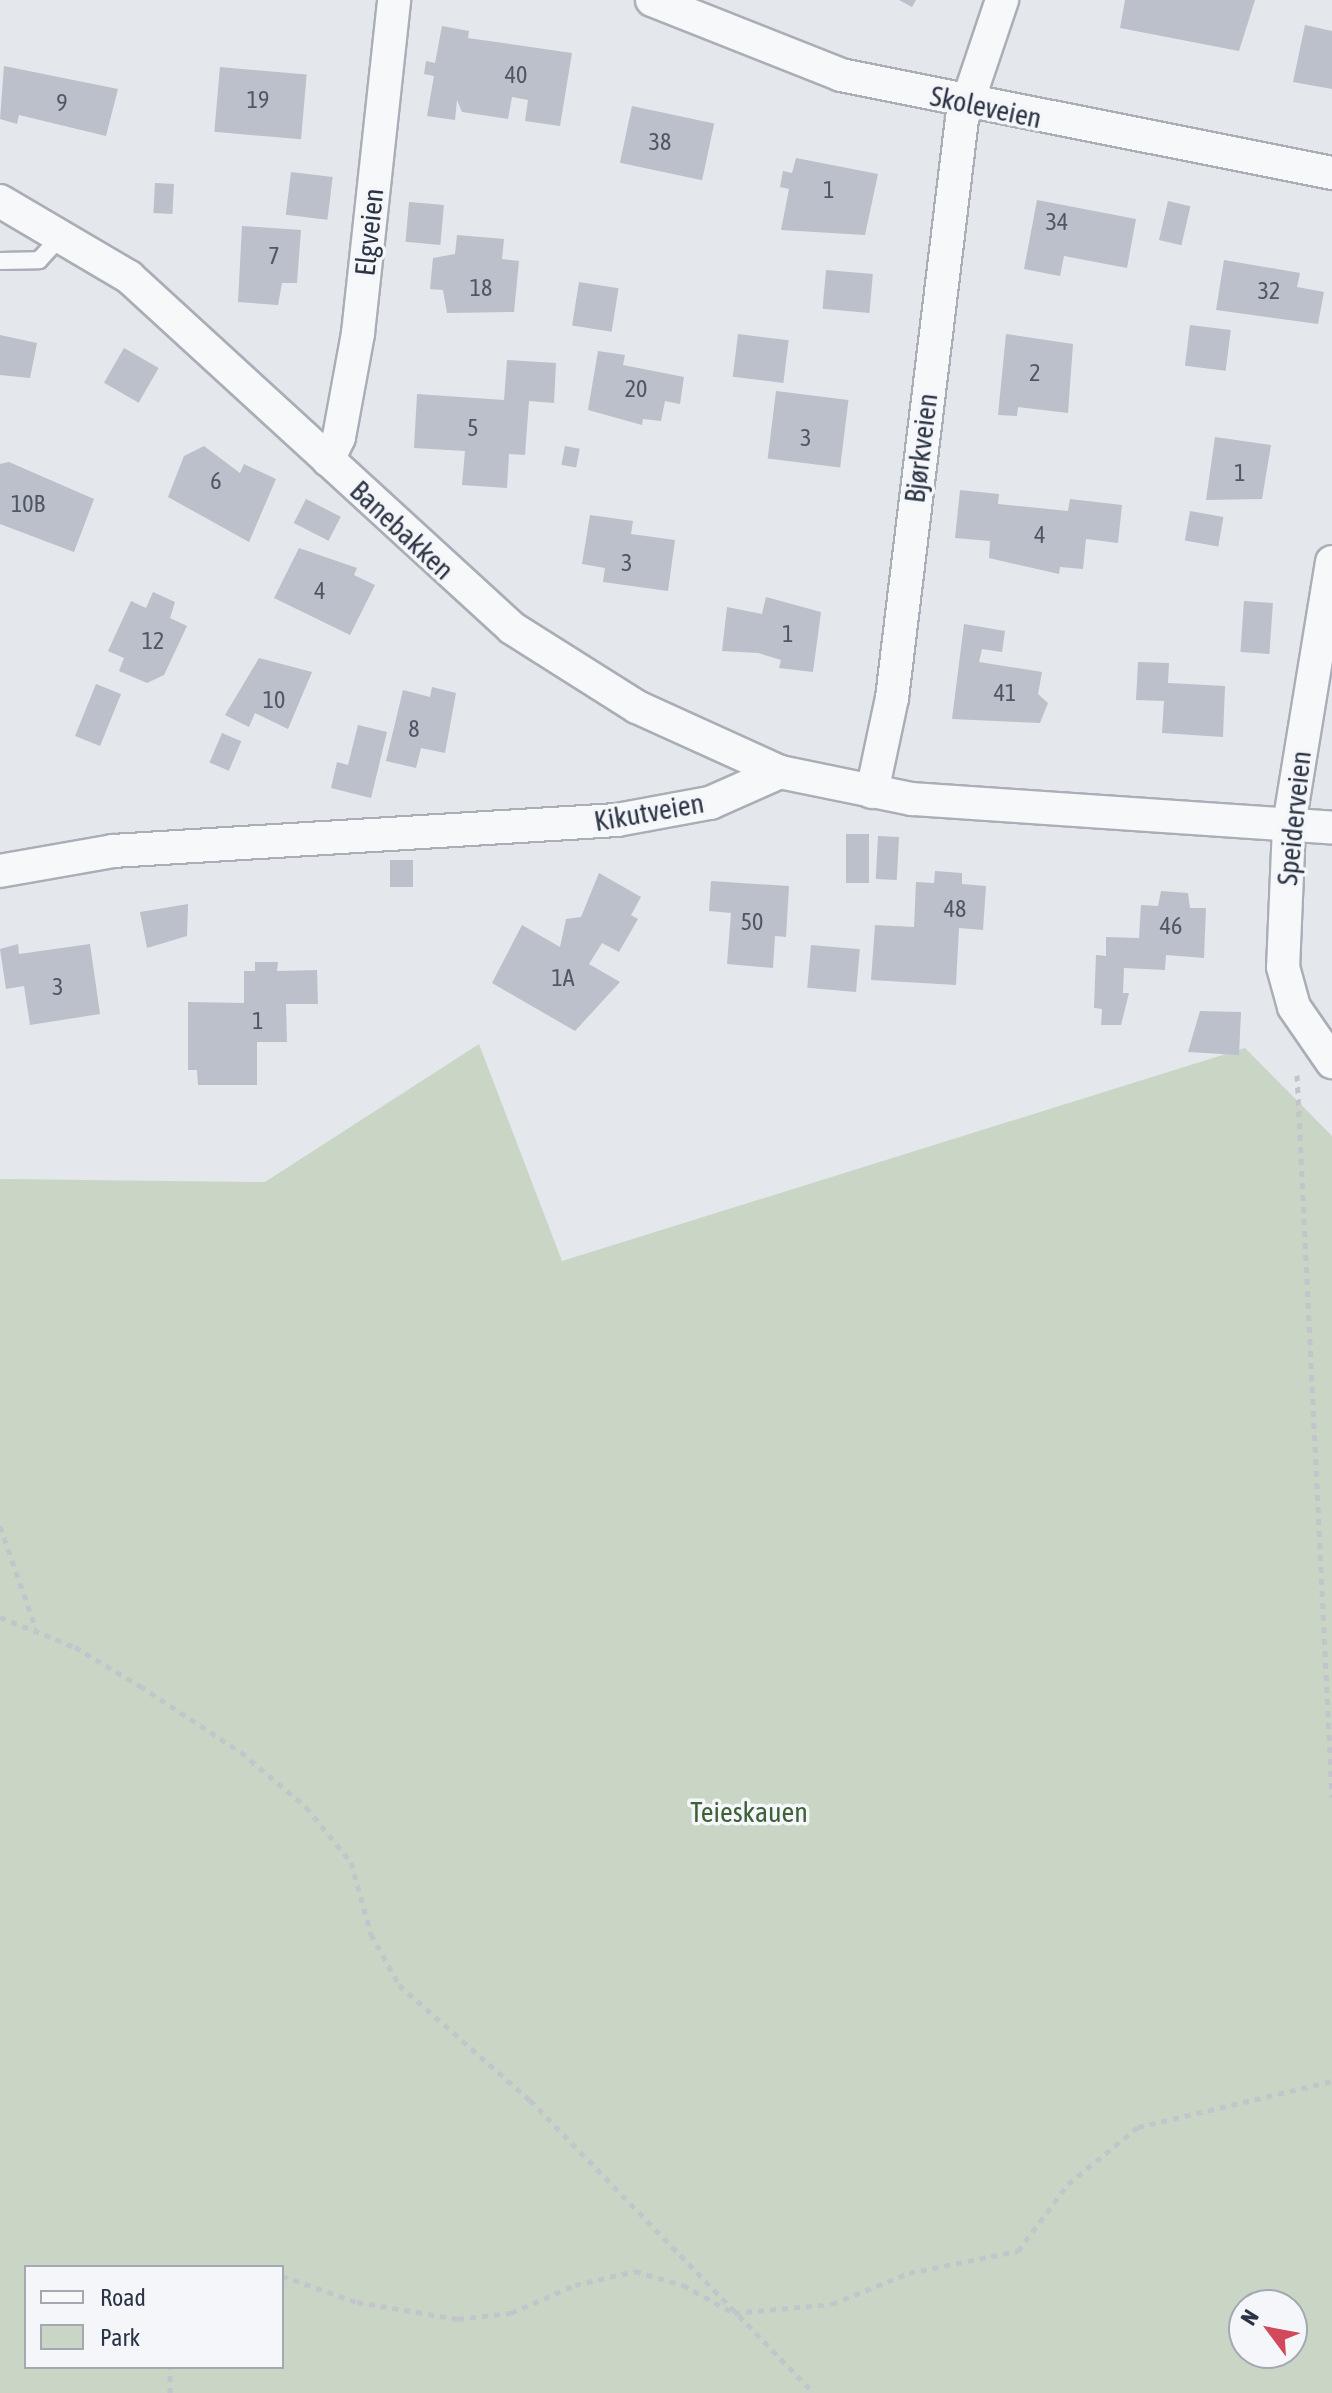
<!DOCTYPE html>
<html>
<head>
<meta charset="utf-8">
<style>
  body { margin:0 }
  #map { position:relative; width:1332px; height:2393px; overflow:hidden; background:#e4e7ec; font-family:"Asap Condensed",sans-serif }
  div>[style] { position:absolute }
  [style*='--x'] { left:calc(var(--x)*1px); top:calc(var(--y)*1px); width:calc(var(--w)*1px); rotate:calc(var(--a)*1deg) }
  .green>* { inset:0; background:#c9d6c5 }
  .building>* { inset:0; background:#bbc0ca; transform-origin:0 0 }
  .path>* { height:5px; margin-top:-2.5px; transform-origin:0; background:repeating-linear-gradient(90deg,#c2c5cb 0 6px,transparent 0 12px) }
  .roads { filter:drop-shadow(2px 0 #a9aeb7) drop-shadow(-2px 0 #a9aeb7) drop-shadow(0 2px #a9aeb7) drop-shadow(0 -2px #a9aeb7) }
  .lane>* { height:16px; margin:-8px; padding:0 8px; transform-origin:8px; border-radius:8px; background:#f7f8fa }
  .street>* { height:32px; margin:-16px; padding:0 16px; transform-origin:16px; border-radius:16px; background:#f7f8fa }
  span { translate:-50% -50%; white-space:nowrap; text-align:center; line-height:1.15; -webkit-text-stroke:7px #f4f6f9; paint-order:stroke }
  .number-label { font-size:24px; color:#4f5766 }
  .number-label span { -webkit-text-stroke-width:0 }
  .street-label { font-size:28px; color:#2b3445 }
  .park-label { font-size:28px; color:#3f6138 }
  .legend { position:absolute; left:24px; top:2265px; width:260px; height:104px; box-sizing:border-box; background:#f4f6f9; border:2px solid #a4a8b1; margin:0; padding:10px 14px; list-style:none; font-size:24px; color:#2b3445 }
  .legend li { display:flex; align-items:center; gap:16px; height:40px }
  .legend b { width:40px; border:2px solid #a4a8b1 }
  .north { position:absolute; left:1228px; top:2289px; width:80px; height:80px; box-sizing:border-box; background:#f4f6f9; border:2px solid #a4a8b1; border-radius:50%; rotate:302deg; font-size:22px; font-weight:700; line-height:32px; text-align:center; color:#2b3445 }
  .north::after { content:''; display:block; margin:auto; width:28px; height:36px; background:#d1495b; clip-path:polygon(50% 0,100% 100%,50% 72%,0 100%) }
</style>
</head>
<body>
<div id="map">
  <div class="green">
    <div style="clip-path:polygon(evenodd,479px 1044px,562px 1261px,1245px 1048px,1332px 1136px,1332px 2393px,0 2393px,0 1179px,265px 1182px,479px 1044px,26px 2267px,282px 2267px,282px 2367px,26px 2367px,26px 2267px,479px 1044px,1244px 2305px,1292px 2305px,1292px 2353px,1244px 2353px,1244px 2305px)"></div>
  </div>
  <div class="building">
    <div style="clip-path:polygon(899px 0,916px 0,912px 7px)"></div>
    <div style="clip-path:polygon(1125px 0,1255px 0,1239px 51px,1120px 28px)"></div>
    <div style="clip-path:polygon(1305px 25px,1332px 31px,1332px 89px,1293px 82px)"></div>
    <div style="clip-path:polygon(442px 26px,469px 31px,468px 38px,572px 53px,560px 126px,525px 121px,528px 100px,512px 97px,508px 119px,462px 112px,457px 100px,455px 120px,427px 116px,434px 76px,424px 74px,426px 61px,435px 63px)"></div>
    <div style="clip-path:polygon(4px 66px,118px 89px,106px 136px,19px 115px,17px 124px,0 119px)"></div>
    <div style="left:220px;top:67px;width:87px;height:65px;rotate:5deg"></div>
    <div style="left:632px;top:106px;width:84px;height:58px;rotate:12deg"></div>
    <div style="clip-path:polygon(796px 158px,878px 174px,865px 235px,781px 230px,789px 189px,780px 187px,783px 171px,792px 173px)"></div>
    <div style="left:291px;top:172px;width:42px;height:43px;rotate:7deg"></div>
    <div style="left:155px;top:183px;width:19px;height:30px;rotate:3deg"></div>
    <div style="clip-path:polygon(1037px 200px,1136px 219px,1127px 268px,1064px 256px,1060px 276px,1024px 269px)"></div>
    <div style="left:1168px;top:201px;width:23px;height:40px;rotate:13deg"></div>
    <div style="left:409px;top:202px;width:35px;height:40px;rotate:5deg"></div>
    <div style="clip-path:polygon(242px 226px,301px 230px,297px 283px,282px 283px,278px 305px,238px 302px)"></div>
    <div style="clip-path:polygon(457px 235px,504px 239px,502px 259px,519px 261px,514px 312px,447px 313px,443px 290px,430px 289px,433px 258px,455px 254px)"></div>
    <div style="clip-path:polygon(1224px 260px,1300px 273px,1297px 287px,1324px 292px,1318px 324px,1216px 310px)"></div>
    <div style="left:826px;top:270px;width:47px;height:39px;rotate:5deg"></div>
    <div style="left:579px;top:282px;width:40px;height:44px;rotate:9deg"></div>
    <div style="left:1190px;top:325px;width:41px;height:41px;rotate:7deg"></div>
    <div style="left:738px;top:334px;width:51px;height:43px;rotate:7deg"></div>
    <div style="clip-path:polygon(1006px 334px,1073px 344px,1068px 413px,1018px 407px,1017px 416px,998px 415px)"></div>
    <div style="clip-path:polygon(0 335px,37px 343px,30px 378px,0 375px)"></div>
    <div style="left:124px;top:348px;width:40px;height:40px;rotate:30deg"></div>
    <div style="clip-path:polygon(598px 351px,625px 355px,623px 365px,684px 377px,680px 404px,665px 401px,661px 421px,643px 419px,642px 425px,588px 410px)"></div>
    <div style="clip-path:polygon(507px 360px,556px 363px,554px 403px,529px 401px,525px 455px,509px 454px,507px 488px,462px 485px,465px 451px,414px 448px,417px 394px,504px 400px)"></div>
    <div style="left:776px;top:391px;width:73px;height:68px;rotate:7deg"></div>
    <div style="clip-path:polygon(1215px 437px,1271px 445px,1262px 499px,1206px 500px)"></div>
    <div style="clip-path:polygon(204px 446px,240px 473px,244px 464px,276px 479px,249px 542px,168px 497px,184px 456px)"></div>
    <div style="left:565px;top:446px;width:15px;height:19px;rotate:11deg"></div>
    <div style="clip-path:polygon(9px 462px,94px 499px,74px 552px,0 524px,0 464px)"></div>
    <div style="clip-path:polygon(960px 490px,999px 494px,998px 504px,1068px 511px,1070px 499px,1122px 505px,1118px 543px,1086px 539px,1083px 569px,1060px 567px,1059px 574px,989px 558px,990px 541px,955px 538px)"></div>
    <div style="left:306px;top:499px;width:39px;height:27px;rotate:27deg"></div>
    <div style="left:1190px;top:511px;width:34px;height:30px;rotate:10deg"></div>
    <div style="clip-path:polygon(590px 515px,633px 521px,631px 534px,675px 540px,668px 591px,603px 582px,605px 568px,582px 564px)"></div>
    <div style="clip-path:polygon(299px 548px,357px 568px,354px 575px,375px 585px,350px 635px,274px 598px)"></div>
    <div style="clip-path:polygon(153px 592px,175px 602px,170px 618px,187px 626px,164px 675px,147px 683px,119px 671px,124px 658px,108px 651px,131px 601px,146px 608px)"></div>
    <div style="clip-path:polygon(766px 597px,821px 612px,813px 672px,779px 668px,781px 660px,758px 653px,722px 651px,727px 607px,762px 614px)"></div>
    <div style="left:1244px;top:601px;width:29px;height:51px;rotate:4deg"></div>
    <div style="clip-path:polygon(964px 624px,1005px 631px,1002px 652px,982px 649px,979px 662px,1042px 672px,1038px 694px,1048px 703px,1040px 723px,952px 719px)"></div>
    <div style="clip-path:polygon(259px 658px,312px 672px,288px 729px,255px 713px,249px 727px,225px 715px)"></div>
    <div style="clip-path:polygon(1138px 662px,1169px 663px,1168px 683px,1225px 686px,1223px 737px,1162px 733px,1164px 701px,1136px 700px)"></div>
    <div style="left:96px;top:684px;width:27px;height:56px;rotate:22deg"></div>
    <div style="clip-path:polygon(432px 687px,456px 693px,445px 753px,421px 748px,416px 768px,386px 761px,403px 690px,430px 697px)"></div>
    <div style="clip-path:polygon(358px 725px,387px 732px,371px 798px,331px 788px,337px 762px,348px 765px)"></div>
    <div style="left:222px;top:733px;width:21px;height:32px;rotate:23deg"></div>
    <div style="left:846px;top:834px;width:23px;height:49px"></div>
    <div style="left:878px;top:836px;width:21px;height:43px;rotate:3deg"></div>
    <div style="left:390px;top:860px;width:23px;height:27px"></div>
    <div style="clip-path:polygon(935px 871px,962px 873px,962px 884px,986px 886px,983px 930px,959px 928px,956px 985px,871px 980px,875px 925px,914px 927px,916px 882px,934px 883px)"></div>
    <div style="clip-path:polygon(599px 873px,641px 897px,631px 915px,638px 919px,619px 952px,602px 943px,589px 964px,620px 982px,575px 1031px,492px 983px,522px 925px,560px 947px,566px 919px,581px 917px)"></div>
    <div style="clip-path:polygon(711px 881px,789px 886px,786px 937px,775px 936px,773px 968px,727px 964px,731px 913px,709px 911px)"></div>
    <div style="clip-path:polygon(1161px 891px,1188px 893px,1190px 908px,1206px 908px,1204px 958px,1166px 955px,1165px 970px,1124px 968px,1123px 993px,1129px 993px,1121px 1025px,1101px 1025px,1102px 1009px,1094px 1008px,1096px 955px,1106px 956px,1106px 937px,1139px 938px,1141px 905px,1158px 906px)"></div>
    <div style="clip-path:polygon(188px 904px,187px 936px,147px 948px,140px 912px)"></div>
    <div style="clip-path:polygon(18px 944px,19px 954px,90px 944px,100px 1014px,30px 1025px,24px 986px,6px 989px,0 949px)"></div>
    <div style="left:811px;top:945px;width:49px;height:43px;rotate:5deg"></div>
    <div style="clip-path:polygon(255px 962px,278px 962px,277px 971px,317px 970px,318px 1004px,286px 1004px,287px 1042px,257px 1042px,257px 1085px,198px 1085px,197px 1070px,188px 1070px,188px 1002px,244px 1003px,244px 971px,255px 971px)"></div>
    <div style="clip-path:polygon(1200px 1011px,1241px 1012px,1239px 1055px,1188px 1052px)"></div>
  </div>
  <div class="path">
    <div style="--x:1297;--y:1075;--w:723;--a:87.22"></div>
    <div style="--x:0;--y:1526;--w:109;--a:70.7"></div>
    <div style="--x:0;--y:1617;--w:81;--a:21.8"></div>
    <div style="--x:75;--y:1647;--w:76;--a:31"></div>
    <div style="--x:140;--y:1686;--w:121;--a:33.2"></div>
    <div style="--x:241;--y:1752;--w:85;--a:40.2"></div>
    <div style="--x:306;--y:1807;--w:71;--a:50.7"></div>
    <div style="--x:351;--y:1862;--w:75;--a:74.5"></div>
    <div style="--x:371;--y:1934;--w:58;--a:61.2"></div>
    <div style="--x:399;--y:1985;--w:174;--a:41.3"></div>
    <div style="--x:530;--y:2100;--w:408;--a:45.9"></div>
    <div style="--x:282;--y:2276;--w:79;--a:19.1"></div>
    <div style="--x:357;--y:2302;--w:102;--a:9.6"></div>
    <div style="--x:458;--y:2319;--w:53;--a:-6.5"></div>
    <div style="--x:511;--y:2313;--w:70;--a:-23.6"></div>
    <div style="--x:575;--y:2285;--w:62;--a:-13.1"></div>
    <div style="--x:635;--y:2271;--w:50;--a:16.3"></div>
    <div style="--x:683;--y:2285;--w:58;--a:28.8"></div>
    <div style="--x:734;--y:2313;--w:98;--a:-5.2"></div>
    <div style="--x:832;--y:2304;--w:83;--a:-21.9"></div>
    <div style="--x:909;--y:2273;--w:111;--a:-11.4"></div>
    <div style="--x:1018;--y:2251;--w:84;--a:-53.3"></div>
    <div style="--x:1068;--y:2184;--w:90;--a:-39.2"></div>
    <div style="--x:1138;--y:2127;--w:199;--a:-13.3"></div>
    <div style="--x:170;--y:2393;--w:26;--a:-90"></div>
  </div>
  <div class="roads">
    <div class="lane">
      <div style="--x:0;--y:261;--w:39;--a:-1"></div>
      <div style="--x:39;--y:260;--w:34;--a:-47"></div>
    </div>
    <div class="street">
      <div style="--x:652;--y:0;--w:203;--a:21.6"></div>
      <div style="--x:841;--y:75;--w:501;--a:11.29"></div>
      <div style="--x:0;--y:201;--w:150;--a:30.5"></div>
      <div style="--x:129;--y:277;--w:520;--a:42.5"></div>
      <div style="--x:512;--y:628;--w:148;--a:32.3"></div>
      <div style="--x:637;--y:707;--w:157;--a:24.4"></div>
      <div style="--x:328;--y:460;--w:25;--a:-64"></div>
      <div style="--x:339;--y:437;--w:106;--a:-79.6"></div>
      <div style="--x:358;--y:333;--w:335;--a:-83.8"></div>
      <div style="--x:1332;--y:562;--w:267;--a:99.3"></div>
      <div style="--x:1289;--y:826;--w:141;--a:92.4"></div>
      <div style="--x:1283;--y:967;--w:41;--a:74.6"></div>
      <div style="--x:1294;--y:1007;--w:67;--a:55.4"></div>
      <div style="--x:872;--y:792;--w:96;--a:-78"></div>
      <div style="--x:892;--y:698;--w:583;--a:-83.11"></div>
      <div style="--x:962;--y:119;--w:126;--a:-71.4"></div>
      <div style="--x:0;--y:871;--w:115;--a:-10"></div>
      <div style="--x:113;--y:851;--w:505;--a:-3.52"></div>
      <div style="--x:617;--y:820;--w:95;--a:-10.4"></div>
      <div style="--x:710;--y:803;--w:77;--a:-23.9"></div>
      <div style="--x:780;--y:772;--w:135;--a:11.6"></div>
      <div style="--x:912;--y:799;--w:421;--a:3.9"></div>
    </div>
  </div>
  <div class="number-label">
    <span style="left:516px;top:75px">40</span>
    <span style="left:258px;top:100px">19</span>
    <span style="left:62px;top:103px">9</span>
    <span style="left:660px;top:142px">38</span>
    <span style="left:829px;top:190px">1</span>
    <span style="left:1057px;top:222px">34</span>
    <span style="left:274px;top:256px">7</span>
    <span style="left:481px;top:288px">18</span>
    <span style="left:1269px;top:291px">32</span>
    <span style="left:1035px;top:373px">2</span>
    <span style="left:636px;top:389px">20</span>
    <span style="left:473px;top:428px">5</span>
    <span style="left:806px;top:438px">3</span>
    <span style="left:1240px;top:473px">1</span>
    <span style="left:216px;top:481px">6</span>
    <span style="left:28px;top:504px">10B</span>
    <span style="left:1040px;top:535px">4</span>
    <span style="left:627px;top:563px">3</span>
    <span style="left:320px;top:591px">4</span>
    <span style="left:788px;top:634px">1</span>
    <span style="left:153px;top:641px">12</span>
    <span style="left:1005px;top:693px">41</span>
    <span style="left:274px;top:700px">10</span>
    <span style="left:414px;top:729px">8</span>
    <span style="left:955px;top:909px">48</span>
    <span style="left:752px;top:922px">50</span>
    <span style="left:1171px;top:926px">46</span>
    <span style="left:563px;top:978px">1A</span>
    <span style="left:58px;top:987px">3</span>
    <span style="left:258px;top:1021px">1</span>
  </div>
  <div class="street-label">
    <span style="left:986px;top:107px;rotate:12deg">Skoleveien</span>
    <span style="left:369px;top:232px;rotate:-84deg">Elgveien</span>
    <span style="left:921px;top:448px;rotate:-83deg">Bjørkveien</span>
    <span style="left:402px;top:530px;rotate:43deg">Banebakken</span>
    <span style="left:649px;top:812px;rotate:-10deg">Kikutveien</span>
    <span style="left:1294px;top:818px;rotate:-84deg">Speiderveien</span>
  </div>
  <div class="park-label">
    <span style="left:749px;top:1812px">Teieskauen</span>
  </div>
  <ul class="legend">
  <li><b style="height:10px;background:#f7f8fa"></b>Road</li>
  <li><b style="height:22px;background:#c9d6c5"></b>Park</li>
  </ul>
  <div class="north">N</div>
</div>
</body>
</html>
